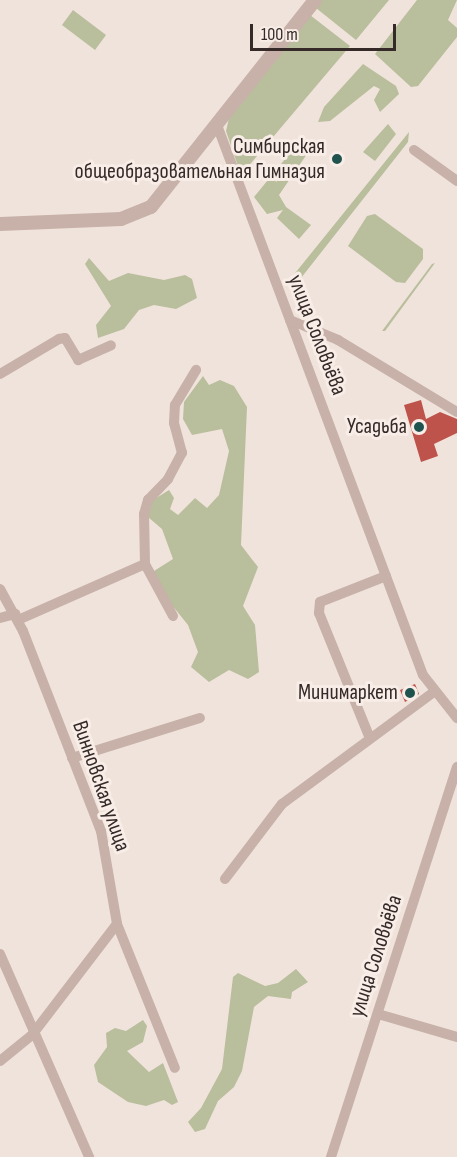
<!DOCTYPE html>
<html>
<head>
<meta charset="utf-8">
<style>
	body { margin:0 }
	#map { position:relative; width:457px; height:1157px; overflow:hidden; background:#f0e3db; font-family:"Sofia Sans Condensed",sans-serif }
	div>[style] { position:absolute }
	.green>* { inset:0; background:#b9be9c }
	.building>* { inset:0; background:#be534b }
	.minor>* { height:10px; margin:-5px; padding:0 5px; transform-origin:5px; border-radius:5px; background:#c7b1a8 }
	.tertiary>* { height:14px; margin:-7px; padding:0 7px; transform-origin:7px; border-radius:7px; background:#c7b1a8 }
	.dots>* { width:16px; height:16px; translate:-50% -50%; box-sizing:border-box; border:3px solid #f8ede7; border-radius:50% }
	span { translate:-50% -50%; white-space:nowrap; text-align:center; line-height:1.15; -webkit-text-stroke:6px #f8ede7; paint-order:stroke }
	.poi-label { font-size:22px; color:#352a28 }
	.right { translate:-100% -50%; text-align:right }
	.street-label { font-size:22px; color:#352a28 }
	.scale { position:absolute; left:250px; top:24px; width:146px; height:27px; box-sizing:border-box; border:3px solid #352a28; border-top:0; padding-left:8px; font-size:18px; line-height:21px; white-space:nowrap; color:#352a28; -webkit-text-stroke:4px #f8ede7; paint-order:stroke }
</style>
</head>
<body>
<div id="map">
	<div class="green">
		<div style="clip-path:polygon(322px 0,389px 0,356px 40px,316px 8px)"></div>
		<div style="clip-path:polygon(417px 0,457px 0,448px 20px,457px 28px,457px 37px,418px 86px,411px 87px,375px 54px)"></div>
		<div style="clip-path:polygon(73px 10px,106px 35px,95px 50px,62px 25px)"></div>
		<div style="clip-path:polygon(310px 15px,350px 46px,241px 175px,226px 131px,229px 118px)"></div>
		<div style="clip-path:polygon(363px 64px,396px 86px,399px 94px,380px 112px,374px 100px,380px 89px,374px 86px,330px 121px,318px 122px,324px 107px)"></div>
		<div style="clip-path:polygon(388px 124px,396px 134px,375px 161px,363px 152px)"></div>
		<div style="clip-path:polygon(409px 132px,408px 142px,301px 278px,299px 286px,311px 312px,303px 317px,292px 277px)"></div>
		<div style="clip-path:polygon(299px 142px,307px 154px,279px 195px,286px 207px,311px 225px,299px 239px,277px 218px,283px 210px,267px 214px,254px 197px)"></div>
		<div style="clip-path:polygon(375px 214px,423px 249px,423px 259px,405px 283px,396px 282px,348px 246px,367px 216px)"></div>
		<div style="clip-path:polygon(89px 258px,109px 281px,128px 273px,164px 280px,185px 275px,192px 279px,197px 298px,176px 309px,154px 305px,139px 310px,124px 329px,98px 338px,96px 325px,111px 306px,85px 264px)"></div>
		<div style="clip-path:polygon(435px 263px,385px 331px,382px 331px,432px 264px)"></div>
		<div style="clip-path:polygon(203px 376px,209px 385px,220px 380px,234px 386px,247px 407px,241px 545px,258px 567px,243px 606px,255px 625px,259px 672px,248px 679px,229px 670px,209px 682px,191px 667px,198px 652px,188px 625px,159px 589px,154px 571px,173px 559px,162px 529px,148px 517px,150px 502px,169px 490px,174px 498px,170px 509px,178px 515px,195px 498px,207px 508px,219px 495px,229px 451px,222px 429px,192px 435px,183px 419px,184px 402px)"></div>
		<div style="clip-path:polygon(296px 969px,308px 982px,292px 992px,291px 999px,268px 996px,254px 1007px,242px 1071px,234px 1087px,218px 1101px,205px 1129px,195px 1132px,188px 1122px,201px 1108px,222px 1069px,233px 977px,238px 973px,265px 986px,278px 983px)"></div>
		<div style="clip-path:polygon(143px 1020px,147px 1026px,143px 1042px,127px 1051px,149px 1072px,163px 1063px,178px 1102px,172px 1105px,164px 1100px,146px 1106px,128px 1102px,98px 1082px,94px 1065px,107px 1047px,106px 1033px,115px 1028px,126px 1031px)"></div>
	</div>
	<div class="building">
		<div style="clip-path:polygon(421px 400px,426px 419px,440px 412px,457px 419px,457px 433px,434px 444px,438px 456px,421px 462px,404px 405px)"></div>
		<div style="clip-path:polygon(415px 684px,419px 694px,405px 702px,400px 690px)"></div>
	</div>
	<div class="minor">
		<div style="left:217px;top:125px;width:587px;rotate:69.47deg"></div>
		<div style="left:423px;top:675px;width:55px;rotate:51.7deg"></div>
		<div style="left:414px;top:150px;width:53px;rotate:35.8deg"></div>
		<div style="left:290px;top:320px;width:52px;rotate:22.6deg"></div>
		<div style="left:338px;top:340px;width:139px;rotate:31.2deg"></div>
		<div style="left:0;top:374px;width:69px;rotate:-30.7deg"></div>
		<div style="left:59px;top:339px;width:6px;rotate:-9deg"></div>
		<div style="left:65px;top:338px;width:26px;rotate:59deg"></div>
		<div style="left:78px;top:360px;width:36px;rotate:-24deg"></div>
		<div style="left:0;top:589px;width:48px;rotate:61.3deg"></div>
		<div style="left:23px;top:631px;width:215px;rotate:68.7deg"></div>
		<div style="left:101px;top:831px;width:94px;rotate:80.2deg"></div>
		<div style="left:117px;top:924px;width:155px;rotate:68.1deg"></div>
		<div style="left:173px;top:616px;width:59px;rotate:-118.3deg"></div>
		<div style="left:145px;top:564px;width:50px;rotate:-91.1deg"></div>
		<div style="left:144px;top:514px;width:15px;rotate:-74deg"></div>
		<div style="left:148px;top:500px;width:29px;rotate:-46deg"></div>
		<div style="left:168px;top:479px;width:30px;rotate:-62deg"></div>
		<div style="left:182px;top:453px;width:31px;rotate:-105deg"></div>
		<div style="left:174px;top:423px;width:18px;rotate:-87deg"></div>
		<div style="left:175px;top:405px;width:41px;rotate:-59deg"></div>
		<div style="left:0;top:618px;width:16px;rotate:-15deg"></div>
		<div style="left:18px;top:620px;width:139px;rotate:-23.8deg"></div>
		<div style="left:369px;top:736px;width:133px;rotate:-112.1deg"></div>
		<div style="left:319px;top:613px;width:11px;rotate:-85deg"></div>
		<div style="left:320px;top:602px;width:71px;rotate:-21.5deg"></div>
		<div style="left:72px;top:758px;width:134px;rotate:-17.4deg"></div>
		<div style="left:225px;top:879px;width:94px;rotate:-52.8deg"></div>
		<div style="left:282px;top:804px;width:189px;rotate:-36.4deg"></div>
		<div style="left:0;top:954px;width:222px;rotate:66.3deg"></div>
		<div style="left:378px;top:1014px;width:82px;rotate:16.2deg"></div>
		<div style="left:0;top:1061px;width:41px;rotate:-39.1deg"></div>
		<div style="left:32px;top:1035px;width:140px;rotate:-52.6deg"></div>
		<div style="left:331px;top:1157px;width:410px;rotate:-72.1deg"></div>
	</div>
	<div class="tertiary">
		<div style="left:0;top:224px;width:121px;rotate:-2.4deg"></div>
		<div style="left:121px;top:219px;width:32px;rotate:-22deg"></div>
		<div style="left:151px;top:207px;width:264px;rotate:-51.6deg"></div>
	</div>
	<div class="dots">
		<div style="left:337px;top:159px;background:#20534e"></div>
		<div style="left:419px;top:427px;background:#20534e"></div>
		<div style="left:410px;top:693px;background:#20534e"></div>
	</div>
	<div class="poi-label">
		<span class="right" style="left:325px;top:159px">Симбирская<br>общеобразовательная Гимназия</span>
		<span class="right" style="left:407px;top:427px">Усадьба</span>
		<span class="right" style="left:398px;top:693px">Минимаркет</span>
	</div>
	<div class="street-label">
		<span style="left:317px;top:335px;rotate:69deg">улица Соловьёва</span>
		<span style="left:101px;top:786px;rotate:71deg">Винновская улица</span>
		<span style="left:376px;top:956px;rotate:-72deg">улица Соловьёва</span>
	</div>
	<div class="scale">100 m</div>
</div>
</body>
</html>
